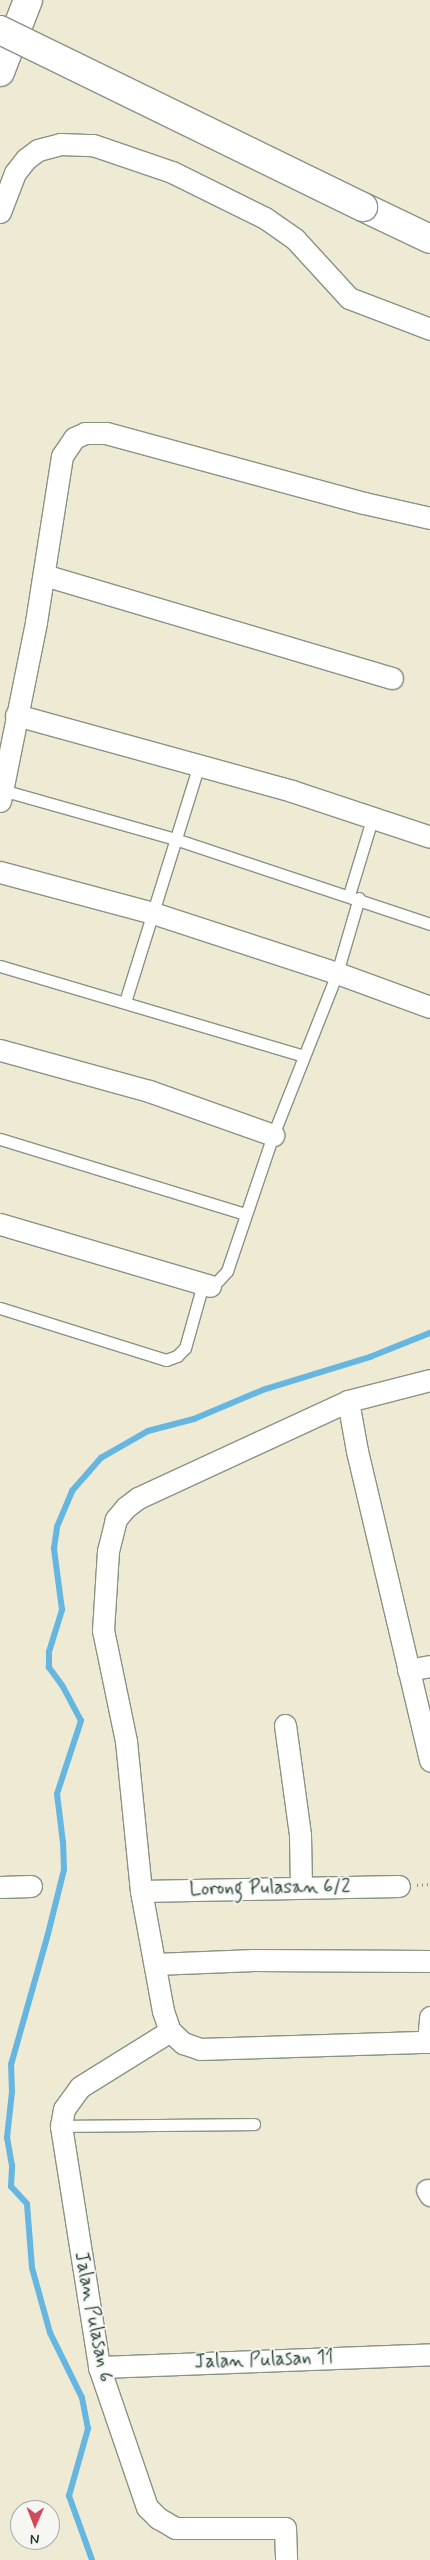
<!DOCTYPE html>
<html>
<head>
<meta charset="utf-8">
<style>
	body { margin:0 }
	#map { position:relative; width:430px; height:2560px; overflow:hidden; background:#efead4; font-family:Mynerve,sans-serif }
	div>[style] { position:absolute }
	.stream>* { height:5.5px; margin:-2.75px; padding:0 2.75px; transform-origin:2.75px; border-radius:2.75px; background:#65b6e0 }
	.path>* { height:3px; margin-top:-1.5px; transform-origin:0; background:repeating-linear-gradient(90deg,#879484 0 1px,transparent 0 5px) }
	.roads { filter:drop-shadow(1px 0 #879484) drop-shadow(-1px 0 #879484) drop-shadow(0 1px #879484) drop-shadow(0 -1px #879484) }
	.lane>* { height:11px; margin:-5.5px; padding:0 5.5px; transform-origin:5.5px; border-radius:5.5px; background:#fff }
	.street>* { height:21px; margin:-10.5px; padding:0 10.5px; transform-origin:10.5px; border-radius:10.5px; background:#fff }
	.secondary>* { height:28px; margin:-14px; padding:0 14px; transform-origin:14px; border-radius:14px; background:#fff }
	.highway>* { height:28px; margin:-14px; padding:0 14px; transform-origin:14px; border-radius:14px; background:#fff }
	.bridges { filter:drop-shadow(1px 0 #879484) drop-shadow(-1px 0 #879484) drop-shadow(0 1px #879484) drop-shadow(0 -1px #879484) }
	.secondary-bridge>* { height:28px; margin:-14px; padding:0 14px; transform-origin:14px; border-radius:14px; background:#fff }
	span { translate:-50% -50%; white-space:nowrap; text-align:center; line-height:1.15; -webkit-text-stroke:4px #f6f6f2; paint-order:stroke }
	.street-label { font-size:19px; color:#1f3d34 }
	.north { position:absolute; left:10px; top:2500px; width:50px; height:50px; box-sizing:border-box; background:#f6f6f2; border:1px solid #a0aca6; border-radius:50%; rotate:181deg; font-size:14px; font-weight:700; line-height:20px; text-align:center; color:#1f3d34 }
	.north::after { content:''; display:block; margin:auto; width:18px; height:22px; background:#d1495b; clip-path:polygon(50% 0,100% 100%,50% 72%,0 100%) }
</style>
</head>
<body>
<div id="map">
	<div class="stream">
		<div style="left:92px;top:2560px;width:68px;rotate:-109.8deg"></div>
		<div style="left:69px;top:2496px;width:70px;rotate:-74.2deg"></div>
		<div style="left:88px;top:2429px;width:32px;rotate:-101deg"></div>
		<div style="left:82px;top:2398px;width:72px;rotate:-116.2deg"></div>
		<div style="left:50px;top:2333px;width:67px;rotate:-105.5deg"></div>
		<div style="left:32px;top:2268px;width:64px;rotate:-94.5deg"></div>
		<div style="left:27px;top:2204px;width:23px;rotate:-133deg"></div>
		<div style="left:11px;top:2187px;width:21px;rotate:-87deg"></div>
		<div style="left:12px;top:2166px;width:28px;rotate:-100deg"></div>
		<div style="left:7px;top:2138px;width:46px;rotate:-83.8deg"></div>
		<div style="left:12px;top:2092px;width:27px;rotate:-92deg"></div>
		<div style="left:11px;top:2065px;width:132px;rotate:-74.2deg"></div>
		<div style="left:47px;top:1938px;width:70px;rotate:-76deg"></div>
		<div style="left:64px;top:1870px;width:27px;rotate:-92deg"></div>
		<div style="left:63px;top:1843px;width:49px;rotate:-97deg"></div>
		<div style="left:57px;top:1794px;width:77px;rotate:-71.8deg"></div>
		<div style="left:81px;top:1721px;width:38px;rotate:-118deg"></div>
		<div style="left:63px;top:1687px;width:24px;rotate:-126deg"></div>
		<div style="left:49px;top:1668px;width:16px;rotate:-90deg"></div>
		<div style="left:49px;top:1652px;width:44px;rotate:-72.8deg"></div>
		<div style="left:62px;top:1610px;width:62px;rotate:-97.5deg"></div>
		<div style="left:54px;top:1549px;width:22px;rotate:-82deg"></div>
		<div style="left:57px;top:1527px;width:39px;rotate:-67deg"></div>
		<div style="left:72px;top:1491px;width:44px;rotate:-48.7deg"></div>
		<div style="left:101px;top:1458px;width:54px;rotate:-29.9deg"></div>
		<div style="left:148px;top:1431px;width:48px;rotate:-14.6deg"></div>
		<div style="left:194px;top:1419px;width:75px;rotate:-22.8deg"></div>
		<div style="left:263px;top:1390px;width:112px;rotate:-17.1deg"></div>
		<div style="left:370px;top:1357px;width:65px;rotate:-21.8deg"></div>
	</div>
	<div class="path">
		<div style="left:417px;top:1885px;width:13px;rotate:-4deg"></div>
	</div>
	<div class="roads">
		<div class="lane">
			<div style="left:2px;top:790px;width:180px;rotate:15.8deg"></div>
			<div style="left:175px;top:839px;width:269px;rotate:18.4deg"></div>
			<div style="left:349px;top:895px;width:83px;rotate:-73.1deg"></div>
			<div style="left:0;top:966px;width:317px;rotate:16.5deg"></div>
			<div style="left:125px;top:1002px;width:249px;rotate:-72.7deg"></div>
			<div style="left:0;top:1139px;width:256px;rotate:17deg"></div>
			<div style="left:210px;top:1286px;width:5px;rotate:-22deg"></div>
			<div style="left:215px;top:1284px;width:18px;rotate:-47deg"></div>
			<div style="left:227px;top:1271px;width:144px;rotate:-71.3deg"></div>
			<div style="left:273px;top:1135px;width:174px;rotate:-68.4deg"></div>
			<div style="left:337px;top:973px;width:78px;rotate:-73.7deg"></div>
			<div style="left:0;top:1308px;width:174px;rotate:17.4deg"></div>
			<div style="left:166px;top:1360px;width:12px;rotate:-20deg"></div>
			<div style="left:177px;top:1356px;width:11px;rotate:-45deg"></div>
			<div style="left:185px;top:1348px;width:66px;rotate:-74.3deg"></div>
			<div style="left:61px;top:2126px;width:193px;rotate:-0.6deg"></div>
		</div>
		<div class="street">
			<div style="left:0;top:212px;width:42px;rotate:-69deg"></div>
			<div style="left:15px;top:173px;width:18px;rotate:-52deg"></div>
			<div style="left:26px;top:159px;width:15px;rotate:-37deg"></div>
			<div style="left:38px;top:150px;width:23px;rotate:-15deg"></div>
			<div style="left:60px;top:144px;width:33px;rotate:2deg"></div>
			<div style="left:93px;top:145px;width:83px;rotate:18.9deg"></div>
			<div style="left:172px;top:172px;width:104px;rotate:26.3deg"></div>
			<div style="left:265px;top:218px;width:37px;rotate:35deg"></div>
			<div style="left:295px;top:239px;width:80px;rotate:47.5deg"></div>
			<div style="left:349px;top:298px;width:87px;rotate:20.9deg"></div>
			<div style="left:44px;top:575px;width:363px;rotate:16.5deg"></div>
			<div style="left:16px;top:715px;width:286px;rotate:15.4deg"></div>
			<div style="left:292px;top:791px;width:145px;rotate:18.4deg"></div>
			<div style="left:0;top:801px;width:183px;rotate:-78.6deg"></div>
			<div style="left:36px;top:622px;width:168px;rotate:-81.1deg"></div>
			<div style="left:62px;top:456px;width:22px;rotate:-56deg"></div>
			<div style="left:74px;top:438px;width:12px;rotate:-24deg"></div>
			<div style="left:85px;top:433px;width:21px"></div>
			<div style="left:106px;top:433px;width:267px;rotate:15.2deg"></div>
			<div style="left:364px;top:503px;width:68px;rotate:12.8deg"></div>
			<div style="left:0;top:872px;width:158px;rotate:15deg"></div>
			<div style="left:153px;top:913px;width:194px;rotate:18.1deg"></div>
			<div style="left:337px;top:973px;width:99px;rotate:20.1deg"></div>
			<div style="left:0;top:1050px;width:155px;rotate:15.4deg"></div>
			<div style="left:149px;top:1091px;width:132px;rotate:19.5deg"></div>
			<div style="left:0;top:1224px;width:219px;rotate:16.4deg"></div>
			<div style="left:430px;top:1380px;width:85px;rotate:165.6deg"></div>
			<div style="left:348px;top:1401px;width:231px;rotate:155.2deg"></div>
			<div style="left:138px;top:1498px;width:15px;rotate:143deg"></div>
			<div style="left:126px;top:1507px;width:16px;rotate:130deg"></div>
			<div style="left:116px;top:1519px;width:33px;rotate:104deg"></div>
			<div style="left:108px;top:1551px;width:79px;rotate:93.6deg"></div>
			<div style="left:103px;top:1630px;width:113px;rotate:78.3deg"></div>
			<div style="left:126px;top:1741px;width:151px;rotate:84.3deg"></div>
			<div style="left:141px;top:1891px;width:122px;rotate:79.6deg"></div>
			<div style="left:163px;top:2011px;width:21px;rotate:71deg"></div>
			<div style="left:170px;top:2031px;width:18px;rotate:43deg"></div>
			<div style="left:183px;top:2043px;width:18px;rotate:19deg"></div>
			<div style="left:200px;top:2049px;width:228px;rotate:-1.8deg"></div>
			<div style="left:428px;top:2042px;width:25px;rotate:-85deg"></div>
			<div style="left:348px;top:1401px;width:51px;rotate:79.8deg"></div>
			<div style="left:357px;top:1451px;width:318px;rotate:76.7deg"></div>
			<div style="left:408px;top:1670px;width:22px;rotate:-10deg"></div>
			<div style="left:285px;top:1725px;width:111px;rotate:82.2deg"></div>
			<div style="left:300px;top:1835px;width:52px;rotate:88.9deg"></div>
			<div style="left:0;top:1887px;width:31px;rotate:-2deg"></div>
			<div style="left:141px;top:1891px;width:258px;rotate:-1.1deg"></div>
			<div style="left:155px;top:1964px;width:99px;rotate:-2.3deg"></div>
			<div style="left:254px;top:1960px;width:176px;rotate:0.3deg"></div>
			<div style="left:170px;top:2031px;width:106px;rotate:148.1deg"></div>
			<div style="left:80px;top:2087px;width:27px;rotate:126deg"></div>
			<div style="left:64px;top:2109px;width:17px;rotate:100deg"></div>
			<div style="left:61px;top:2126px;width:244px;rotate:81deg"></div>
			<div style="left:99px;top:2367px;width:148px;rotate:71.1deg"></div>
			<div style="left:147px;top:2507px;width:16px;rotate:45deg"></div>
			<div style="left:158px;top:2518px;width:20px;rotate:30deg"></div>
			<div style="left:175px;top:2528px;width:110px"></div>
			<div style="left:285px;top:2528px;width:32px;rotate:88deg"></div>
			<div style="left:427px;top:2190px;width:6px;rotate:59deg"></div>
			<div style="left:99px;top:2367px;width:331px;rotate:-2.2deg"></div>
		</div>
		<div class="secondary">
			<div style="left:363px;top:207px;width:74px;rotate:25.5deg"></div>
		</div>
		<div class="highway">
			<div style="left:0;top:72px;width:77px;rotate:-68.7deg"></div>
		</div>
	</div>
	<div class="bridges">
		<div class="secondary-bridge">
			<div style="left:0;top:30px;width:404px;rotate:26deg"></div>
		</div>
	</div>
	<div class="street-label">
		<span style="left:270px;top:1888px;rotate:-1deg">Lorong Pulasan 6/2</span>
		<span style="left:93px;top:2317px;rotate:79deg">Jalan Pulasan 6</span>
		<span style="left:264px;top:2360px;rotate:-2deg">Jalan Pulasan 11</span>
	</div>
	<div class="north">N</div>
</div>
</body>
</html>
